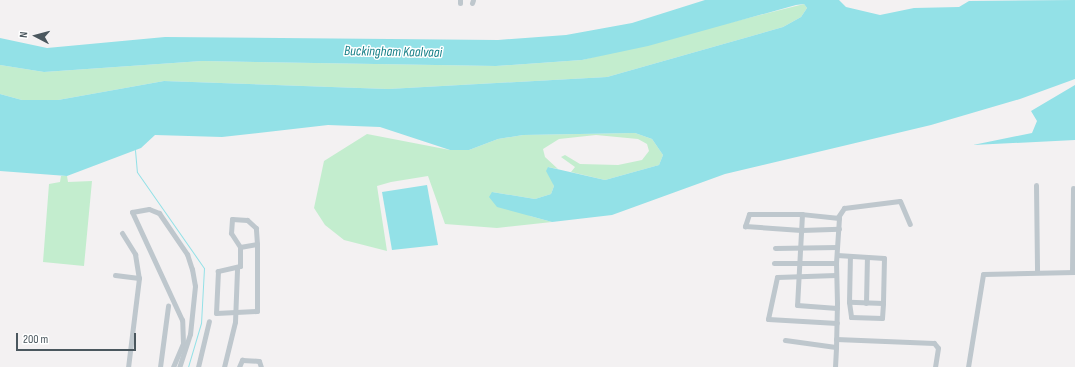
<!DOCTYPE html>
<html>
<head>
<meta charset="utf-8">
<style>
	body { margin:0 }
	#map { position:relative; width:1075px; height:367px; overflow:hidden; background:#f3f1f2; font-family:"Sofia Sans Condensed",sans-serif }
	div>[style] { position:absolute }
	.green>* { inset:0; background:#c3edce }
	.water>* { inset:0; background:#93e1e7 }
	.stream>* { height:1px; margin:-0.5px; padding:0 0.5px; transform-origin:0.5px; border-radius:0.5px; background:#93e1e7 }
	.minor>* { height:5px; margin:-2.5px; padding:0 2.5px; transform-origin:2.5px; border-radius:2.5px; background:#bec7cd }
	span { translate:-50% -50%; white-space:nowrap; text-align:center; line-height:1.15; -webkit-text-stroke:3px #fff; paint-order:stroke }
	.water-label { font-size:14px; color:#157f87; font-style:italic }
	.north { position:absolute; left:16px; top:16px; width:40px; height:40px; -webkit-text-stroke:3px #fff; paint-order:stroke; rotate:276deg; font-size:11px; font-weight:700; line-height:16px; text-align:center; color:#4a575e }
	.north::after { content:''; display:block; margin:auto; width:14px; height:18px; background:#4a575e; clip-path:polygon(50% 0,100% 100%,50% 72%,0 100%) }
	.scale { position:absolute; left:16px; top:333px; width:120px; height:18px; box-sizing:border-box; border:2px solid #4a575e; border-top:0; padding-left:5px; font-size:12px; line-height:14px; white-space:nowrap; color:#4a575e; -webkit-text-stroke:3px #fff; paint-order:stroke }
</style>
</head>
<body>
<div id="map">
	<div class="green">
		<div style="clip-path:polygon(804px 4px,807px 8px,801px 17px,783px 27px,607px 77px,388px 89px,164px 81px,58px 100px,22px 100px,0 94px,0 65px,44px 72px,202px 61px,496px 66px,582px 60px)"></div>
		<div style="clip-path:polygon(635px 133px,652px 139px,663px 155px,659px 165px,605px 180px,571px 172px,575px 167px,561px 157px,565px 155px,580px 164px,618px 165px,642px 160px,649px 151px,647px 144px,638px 139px,596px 135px,559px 139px,543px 149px,545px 157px,558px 169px,548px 167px,554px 186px,551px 194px,535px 199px,492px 192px,530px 216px,552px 222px,497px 228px,445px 224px,428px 176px,391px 182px,377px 186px,387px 251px,344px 240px,325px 225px,314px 208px,324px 161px,367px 134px,450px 150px,469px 150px,498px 139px,523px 135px)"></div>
		<div style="clip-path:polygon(61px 176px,67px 176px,68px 182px,92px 181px,84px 266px,43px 262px,49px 184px,60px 182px)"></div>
	</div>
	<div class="water">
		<div style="clip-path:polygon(705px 0,839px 0,846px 7px,880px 15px,914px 8px,959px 7px,969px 1px,1075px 0,1075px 79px,1020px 99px,931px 125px,725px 174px,612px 215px,552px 222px,497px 207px,489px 197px,492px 192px,535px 199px,551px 194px,554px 186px,546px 171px,548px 167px,605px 180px,659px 165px,663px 155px,652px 139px,635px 133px,523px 135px,498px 139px,469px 150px,450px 150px,380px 127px,328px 125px,222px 137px,155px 135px,141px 148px,67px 176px,0 171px,0 94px,22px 100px,58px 100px,164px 81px,388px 89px,607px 77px,783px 27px,801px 17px,807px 8px,804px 4px,796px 5px,648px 46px,582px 60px,496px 66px,202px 61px,44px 72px,0 65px,0 38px,47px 48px,165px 37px,498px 40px,566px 35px,632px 23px)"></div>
		<div style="clip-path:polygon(1075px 85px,1075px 140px,973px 145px,1032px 133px,1037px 121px,1031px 111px)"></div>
		<div style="clip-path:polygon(427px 185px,438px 245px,392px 250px,382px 192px)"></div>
	</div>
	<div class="stream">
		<div style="left:135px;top:150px;width:22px;rotate:85deg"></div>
		<div style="left:137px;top:172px;width:117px;rotate:55.1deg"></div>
		<div style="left:204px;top:268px;width:55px;rotate:93.1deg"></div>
		<div style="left:201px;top:323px;width:46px;rotate:106.5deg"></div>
	</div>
	<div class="minor">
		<div style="left:460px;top:3px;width:3px;rotate:-90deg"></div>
		<div style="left:472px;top:3px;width:3px;rotate:-72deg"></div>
		<div style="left:1036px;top:185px;width:87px;rotate:89.3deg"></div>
		<div style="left:802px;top:214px;width:53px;rotate:180deg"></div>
		<div style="left:749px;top:214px;width:13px;rotate:108deg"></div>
		<div style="left:745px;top:226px;width:56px;rotate:4.1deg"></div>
		<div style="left:801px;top:230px;width:38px;rotate:-2deg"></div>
		<div style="left:838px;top:217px;width:11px;rotate:-56deg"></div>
		<div style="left:844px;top:208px;width:56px;rotate:-7.1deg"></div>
		<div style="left:900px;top:201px;width:25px;rotate:67deg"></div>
		<div style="left:122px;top:233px;width:25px;rotate:58deg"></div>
		<div style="left:135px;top:254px;width:24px;rotate:81deg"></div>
		<div style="left:139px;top:278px;width:90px;rotate:97deg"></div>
		<div style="left:240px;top:247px;width:17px;rotate:-10deg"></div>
		<div style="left:257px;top:244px;width:16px;rotate:-94deg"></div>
		<div style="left:256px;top:228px;width:12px;rotate:-138deg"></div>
		<div style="left:247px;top:220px;width:15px;rotate:-176deg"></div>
		<div style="left:232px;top:219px;width:14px;rotate:94deg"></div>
		<div style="left:231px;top:233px;width:17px;rotate:57deg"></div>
		<div style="left:240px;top:247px;width:19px;rotate:90deg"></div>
		<div style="left:240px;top:266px;width:23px;rotate:167deg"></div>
		<div style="left:218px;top:271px;width:42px;rotate:92.7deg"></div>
		<div style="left:216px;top:313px;width:41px;rotate:-2.8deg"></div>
		<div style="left:257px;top:311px;width:67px;rotate:-90deg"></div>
		<div style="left:775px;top:248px;width:62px;rotate:-0.9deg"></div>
		<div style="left:837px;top:255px;width:47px;rotate:3.7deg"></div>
		<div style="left:884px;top:258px;width:45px;rotate:91.3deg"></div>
		<div style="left:883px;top:303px;width:34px;rotate:-178deg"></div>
		<div style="left:849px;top:302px;width:46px;rotate:-88.8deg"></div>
		<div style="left:774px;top:263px;width:62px"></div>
		<div style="left:1072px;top:272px;width:84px;rotate:-89.3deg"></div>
		<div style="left:115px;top:275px;width:24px;rotate:7deg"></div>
		<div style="left:836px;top:275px;width:59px;rotate:178.1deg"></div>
		<div style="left:777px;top:277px;width:43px;rotate:102.1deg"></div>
		<div style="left:768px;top:319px;width:69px;rotate:3.3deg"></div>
		<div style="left:849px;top:302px;width:15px;rotate:82deg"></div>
		<div style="left:851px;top:317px;width:31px;rotate:2deg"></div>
		<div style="left:882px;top:318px;width:15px;rotate:-86deg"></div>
		<div style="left:866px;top:303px;width:46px;rotate:-88.8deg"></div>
		<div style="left:836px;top:339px;width:98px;rotate:2.3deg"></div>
		<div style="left:934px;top:343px;width:6px;rotate:51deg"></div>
		<div style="left:938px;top:348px;width:19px;rotate:99deg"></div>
		<div style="left:785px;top:340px;width:51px;rotate:7.8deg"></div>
		<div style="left:160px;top:367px;width:62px;rotate:-82.5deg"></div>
		<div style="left:173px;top:367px;width:26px;rotate:-67deg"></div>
		<div style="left:183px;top:343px;width:23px;rotate:-92deg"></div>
		<div style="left:182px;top:320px;width:119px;rotate:-114.8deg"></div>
		<div style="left:132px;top:212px;width:17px;rotate:-10deg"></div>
		<div style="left:149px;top:209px;width:11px;rotate:22deg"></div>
		<div style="left:159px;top:213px;width:50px;rotate:55.7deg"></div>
		<div style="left:187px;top:254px;width:16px;rotate:72deg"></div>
		<div style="left:192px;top:269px;width:17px;rotate:80deg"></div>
		<div style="left:195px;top:286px;width:48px;rotate:95.9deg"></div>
		<div style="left:190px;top:334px;width:35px;rotate:108deg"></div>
		<div style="left:198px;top:367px;width:47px;rotate:-76.6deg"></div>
		<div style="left:224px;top:367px;width:46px;rotate:-76.3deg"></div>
		<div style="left:235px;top:322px;width:53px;rotate:-87.8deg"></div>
		<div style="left:239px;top:367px;width:8px;rotate:-67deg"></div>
		<div style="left:242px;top:360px;width:17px;rotate:3deg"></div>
		<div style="left:259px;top:361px;width:6px;rotate:72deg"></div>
		<div style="left:835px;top:367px;width:20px;rotate:-87deg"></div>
		<div style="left:836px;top:347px;width:44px;rotate:-88.7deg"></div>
		<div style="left:837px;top:303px;width:40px;rotate:-91.4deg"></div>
		<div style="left:836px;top:263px;width:45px;rotate:-86.2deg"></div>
		<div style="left:839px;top:218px;width:37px;rotate:-174deg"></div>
		<div style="left:802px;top:214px;width:91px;rotate:93.1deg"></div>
		<div style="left:797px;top:305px;width:40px;rotate:4.3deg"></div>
		<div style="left:968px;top:367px;width:94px;rotate:-80.8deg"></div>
		<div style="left:983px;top:274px;width:92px;rotate:-1.2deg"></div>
	</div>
	<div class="water-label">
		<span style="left:393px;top:52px;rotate:1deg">Buckingham Kaalvaai</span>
	</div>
	<div class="north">N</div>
	<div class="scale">200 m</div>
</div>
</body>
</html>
